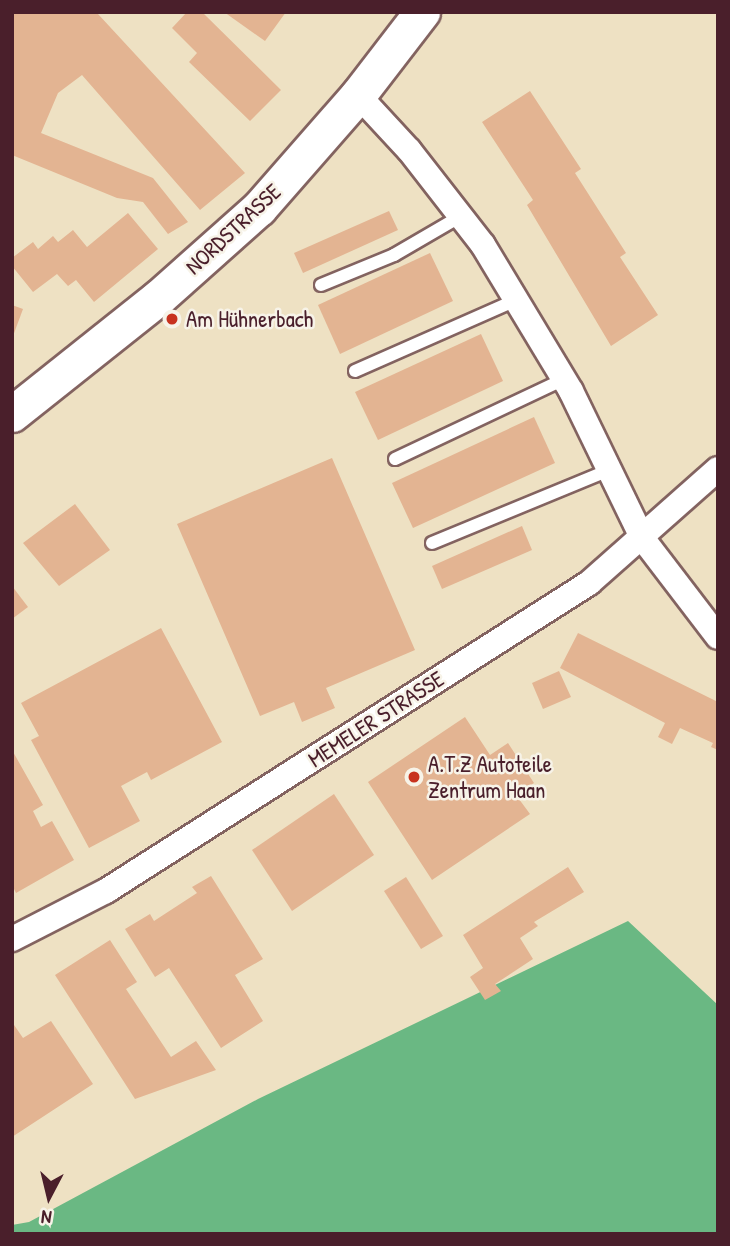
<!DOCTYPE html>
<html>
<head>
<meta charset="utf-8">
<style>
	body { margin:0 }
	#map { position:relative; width:730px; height:1246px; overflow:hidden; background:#eee1c3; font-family:"Patrick Hand",sans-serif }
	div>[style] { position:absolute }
	.forest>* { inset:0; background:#6ab883 }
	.building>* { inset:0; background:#e3b492 }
	.roads { filter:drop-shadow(2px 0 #836360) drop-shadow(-2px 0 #836360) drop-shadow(0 2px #836360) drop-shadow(0 -2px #836360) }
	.lane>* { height:12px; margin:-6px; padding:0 6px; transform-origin:6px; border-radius:6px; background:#fff }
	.street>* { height:24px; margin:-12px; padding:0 12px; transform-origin:12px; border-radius:12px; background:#fff }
	.secondary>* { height:35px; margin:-17.5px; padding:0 17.5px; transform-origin:17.5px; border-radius:17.5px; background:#fff }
	.dots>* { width:19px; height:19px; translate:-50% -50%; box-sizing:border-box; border:4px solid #f7f3e8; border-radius:50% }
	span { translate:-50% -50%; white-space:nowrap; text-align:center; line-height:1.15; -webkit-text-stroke:5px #f7f3e8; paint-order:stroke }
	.street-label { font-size:23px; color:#4a1f2b }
	.poi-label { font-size:23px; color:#4a1f2b }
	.left { translate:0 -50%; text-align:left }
	.frame { position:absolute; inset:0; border:14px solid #4a1f2b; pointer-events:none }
	.north { position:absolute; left:14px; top:1162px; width:70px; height:70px; -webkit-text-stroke:5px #f7f3e8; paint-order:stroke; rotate:187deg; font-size:19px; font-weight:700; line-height:28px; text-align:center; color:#4a1f2b }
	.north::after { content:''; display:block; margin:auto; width:24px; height:32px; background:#4a1f2b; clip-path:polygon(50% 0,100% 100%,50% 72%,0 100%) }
</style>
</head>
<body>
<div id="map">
	<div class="forest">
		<div style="clip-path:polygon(628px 921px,718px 1005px,718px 1234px,12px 1234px,12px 1225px,29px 1222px,258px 1099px)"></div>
	</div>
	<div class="building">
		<div style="clip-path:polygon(12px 12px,98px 14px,245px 173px,200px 210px,82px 75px,58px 93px,41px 133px,153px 178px,188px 222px,168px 234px,143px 202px,117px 198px,12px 155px)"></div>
		<div style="clip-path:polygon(187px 12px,202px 12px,281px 90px,250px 121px,189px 62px,197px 53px,172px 28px)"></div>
		<div style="clip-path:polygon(224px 12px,286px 12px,265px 41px)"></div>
		<div style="clip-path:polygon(530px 91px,581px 169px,575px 173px,626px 253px,620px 257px,658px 315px,611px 346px,527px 205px,533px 200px,482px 122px)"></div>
		<div style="clip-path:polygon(389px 211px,398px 230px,303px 273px,294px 253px)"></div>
		<div style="clip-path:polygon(128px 213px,158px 249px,94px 302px,76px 280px,68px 286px,57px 274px,33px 292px,12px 266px,12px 258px,33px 242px,38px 249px,53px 236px,58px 242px,73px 230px,87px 247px)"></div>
		<div style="clip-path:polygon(430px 253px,453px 301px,340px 354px,318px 305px)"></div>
		<div style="clip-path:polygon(12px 305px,23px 309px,13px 336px,12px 336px)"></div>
		<div style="clip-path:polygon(481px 334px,503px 381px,378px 440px,355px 392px)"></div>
		<div style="clip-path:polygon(534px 417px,555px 463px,413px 528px,392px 483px)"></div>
		<div style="clip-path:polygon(332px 458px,415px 650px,326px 688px,335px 708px,302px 722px,294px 702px,260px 716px,177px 524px)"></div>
		<div style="clip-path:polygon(75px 504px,110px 550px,59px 586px,23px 543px)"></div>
		<div style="clip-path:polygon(522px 526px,532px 550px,442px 589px,432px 566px)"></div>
		<div style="clip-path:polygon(12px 586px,28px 607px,12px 619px)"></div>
		<div style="clip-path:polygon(161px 628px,222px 742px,151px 780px,147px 772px,121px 786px,140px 821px,89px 848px,31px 740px,39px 736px,21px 703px)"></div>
		<div style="clip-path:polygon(578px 633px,718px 702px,718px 750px,711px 747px,713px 743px,680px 728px,672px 744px,658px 737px,665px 723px,560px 668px)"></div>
		<div style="clip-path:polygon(559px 671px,571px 697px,543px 709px,532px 683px)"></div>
		<div style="clip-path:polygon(465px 717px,490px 755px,508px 743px,534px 783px,516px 795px,530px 814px,432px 880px,368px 782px)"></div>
		<div style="clip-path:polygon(12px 750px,43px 805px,33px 811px,41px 827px,52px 821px,74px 860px,16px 893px,12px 885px)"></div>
		<div style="clip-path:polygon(334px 794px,374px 855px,292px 911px,252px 850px)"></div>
		<div style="clip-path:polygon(568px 867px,584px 892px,534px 922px,538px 926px,520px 938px,533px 959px,495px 984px,501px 991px,485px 1000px,470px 977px,483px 968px,463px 935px)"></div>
		<div style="clip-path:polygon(211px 876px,263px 959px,235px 975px,263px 1021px,221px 1048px,169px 968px,155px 977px,125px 929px,150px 914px,154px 921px,197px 893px,192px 887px)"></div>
		<div style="clip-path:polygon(406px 877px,443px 936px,421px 949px,384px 891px)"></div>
		<div style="clip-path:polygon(110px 940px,137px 982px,126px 989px,171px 1057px,196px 1041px,216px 1070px,135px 1099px,55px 975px)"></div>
		<div style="clip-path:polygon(51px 1021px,93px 1084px,12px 1137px,12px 1022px,23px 1038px)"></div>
	</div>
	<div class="roads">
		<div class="lane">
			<div style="left:321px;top:285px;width:79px;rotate:-22.3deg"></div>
			<div style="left:394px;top:255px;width:78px;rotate:-30.2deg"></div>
			<div style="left:355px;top:371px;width:176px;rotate:-23.8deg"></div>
			<div style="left:395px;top:459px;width:187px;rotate:-25.3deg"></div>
			<div style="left:432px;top:543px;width:191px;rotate:-22.4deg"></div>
		</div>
		<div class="street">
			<div style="left:358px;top:95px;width:75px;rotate:47.2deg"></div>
			<div style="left:409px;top:150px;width:120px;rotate:52.1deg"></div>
			<div style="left:483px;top:245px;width:170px;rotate:58.9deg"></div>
			<div style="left:571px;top:391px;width:165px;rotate:64.1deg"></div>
			<div style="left:643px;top:539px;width:123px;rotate:52.6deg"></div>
			<div style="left:12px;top:939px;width:106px;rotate:-27.1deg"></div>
			<div style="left:106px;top:891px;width:573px;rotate:-32.52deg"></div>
			<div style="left:589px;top:583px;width:172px;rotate:-41.5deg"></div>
		</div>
		<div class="secondary">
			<div style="left:12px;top:414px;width:186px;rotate:-38.5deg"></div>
			<div style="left:158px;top:298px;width:135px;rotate:-41.7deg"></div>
			<div style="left:259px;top:208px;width:150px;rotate:-48.8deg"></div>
			<div style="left:358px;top:95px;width:105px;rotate:-52.4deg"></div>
		</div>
	</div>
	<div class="dots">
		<div style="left:172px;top:319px;background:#c8321e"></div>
		<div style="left:414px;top:777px;background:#c8321e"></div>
	</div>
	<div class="street-label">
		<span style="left:233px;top:229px;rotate:-43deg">NORDSTRASSE</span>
		<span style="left:376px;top:719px;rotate:-33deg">MEMELER STRASSE</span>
	</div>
	<div class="poi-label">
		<span class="left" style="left:186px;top:319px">Am Hühnerbach</span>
		<span class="left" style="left:428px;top:777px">A.T.Z Autoteile<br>Zentrum Haan</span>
	</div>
	<div class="frame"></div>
	<div class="north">N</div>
</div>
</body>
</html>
